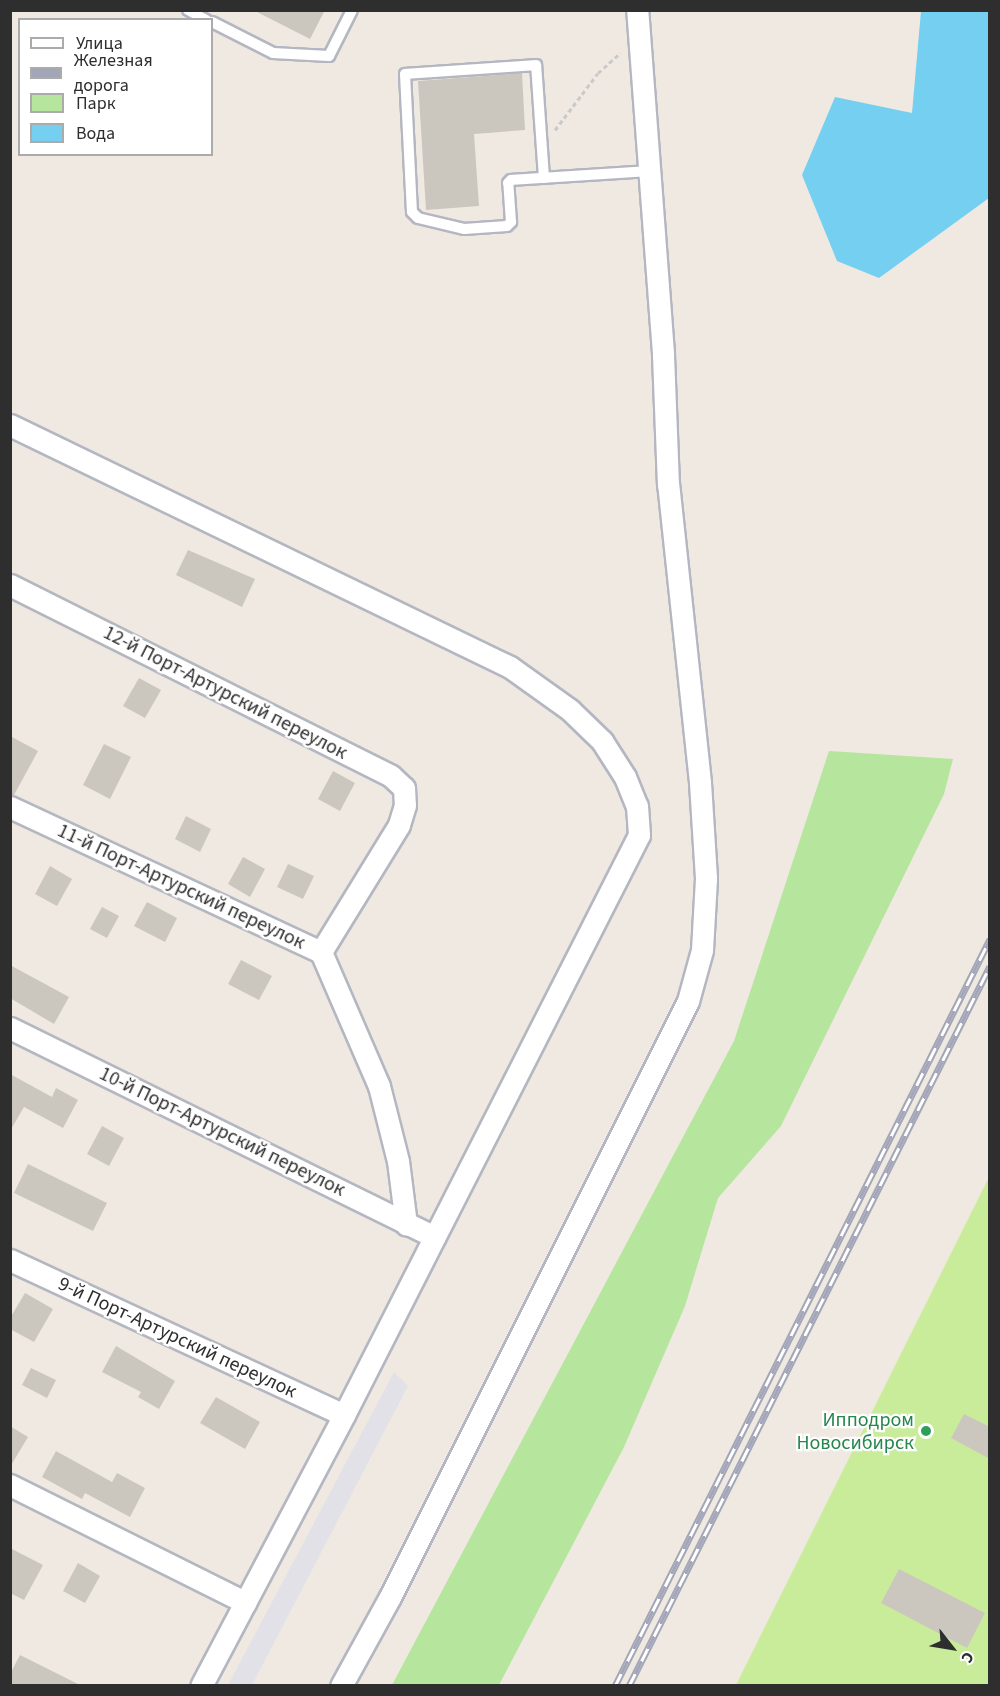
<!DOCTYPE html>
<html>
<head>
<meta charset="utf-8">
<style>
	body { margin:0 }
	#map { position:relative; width:1000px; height:1696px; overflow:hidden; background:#efe9e1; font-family:"Source Sans 3",sans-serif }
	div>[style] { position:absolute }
	.industrial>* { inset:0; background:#e3e1e8 }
	.green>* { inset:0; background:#b6e59e }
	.pitch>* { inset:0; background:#c9ec9a }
	.water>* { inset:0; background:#75cff0 }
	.building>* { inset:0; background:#cbc7bf }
	.path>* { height:3px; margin-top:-1.5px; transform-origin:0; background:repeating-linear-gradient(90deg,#c9c9c9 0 4.5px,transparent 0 7.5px) }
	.roads { filter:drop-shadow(2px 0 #b4b7c1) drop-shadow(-2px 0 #b4b7c1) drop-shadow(0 2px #b4b7c1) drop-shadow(0 -2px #b4b7c1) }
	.service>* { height:10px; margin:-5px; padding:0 5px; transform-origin:5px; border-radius:5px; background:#fff }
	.minor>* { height:21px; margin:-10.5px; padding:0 10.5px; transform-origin:10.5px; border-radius:10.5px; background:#fff }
	.rail>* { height:7px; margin-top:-3.5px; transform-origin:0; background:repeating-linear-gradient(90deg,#fff 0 14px,#a3a6b8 0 28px); box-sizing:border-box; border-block:2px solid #a3a6b8 }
	.dots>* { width:16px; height:16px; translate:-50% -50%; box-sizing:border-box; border:3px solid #fff; border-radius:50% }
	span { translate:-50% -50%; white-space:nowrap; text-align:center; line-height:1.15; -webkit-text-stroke:4.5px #fff; paint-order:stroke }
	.street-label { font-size:20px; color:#2e2e2e }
	.leisure-label { font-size:20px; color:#27864d }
	.right { translate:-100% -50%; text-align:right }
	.frame { position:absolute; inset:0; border:12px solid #2e2e2e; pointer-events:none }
	.legend { position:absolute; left:18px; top:18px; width:195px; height:138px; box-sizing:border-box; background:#fff; border:2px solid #ababab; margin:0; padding:8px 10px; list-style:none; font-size:18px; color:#2e2e2e }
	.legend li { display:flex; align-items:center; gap:12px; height:30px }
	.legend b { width:30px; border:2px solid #ababab }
	.north { position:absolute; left:922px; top:1618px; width:60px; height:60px; -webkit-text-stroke:4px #fff; paint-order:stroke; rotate:121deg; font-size:16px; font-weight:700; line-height:24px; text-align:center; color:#2e2e2e }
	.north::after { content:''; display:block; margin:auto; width:21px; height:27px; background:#2e2e2e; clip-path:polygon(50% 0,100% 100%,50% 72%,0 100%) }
</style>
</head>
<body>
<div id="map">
	<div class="industrial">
		<div style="clip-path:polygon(394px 1372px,408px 1386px,252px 1685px,228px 1685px)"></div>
	</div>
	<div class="green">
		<div style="clip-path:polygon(829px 751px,953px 759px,944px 794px,781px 1126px,718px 1198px,685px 1306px,624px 1447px,499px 1685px,392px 1685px,734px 1041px)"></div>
	</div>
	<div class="pitch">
		<div style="clip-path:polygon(989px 1177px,989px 1685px,736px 1685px)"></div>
	</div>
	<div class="water">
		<div style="clip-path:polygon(921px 11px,989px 11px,989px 198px,879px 278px,837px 261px,802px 175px,835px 97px,912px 113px)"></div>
	</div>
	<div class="building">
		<div style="clip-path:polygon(253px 10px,325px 10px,310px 39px)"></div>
		<div style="clip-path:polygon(522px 73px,525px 130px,474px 134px,479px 206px,426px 210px,418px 81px)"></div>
		<div style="clip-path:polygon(188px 550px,255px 579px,242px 607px,176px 575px)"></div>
		<div style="clip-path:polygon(139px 678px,161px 690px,145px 718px,123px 706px)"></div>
		<div style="clip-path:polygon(10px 736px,38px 751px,14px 795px,10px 795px)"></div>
		<div style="clip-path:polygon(104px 744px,131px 757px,110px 799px,83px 785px)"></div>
		<div style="clip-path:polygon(333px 771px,355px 783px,340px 811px,318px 799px)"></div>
		<div style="clip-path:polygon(186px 816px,211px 829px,200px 852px,175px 839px)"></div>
		<div style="clip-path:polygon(243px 857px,265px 869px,250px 897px,228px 884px)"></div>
		<div style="clip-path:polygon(288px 864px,314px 876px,303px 899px,277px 887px)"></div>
		<div style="clip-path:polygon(50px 866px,72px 879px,57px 906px,35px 894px)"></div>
		<div style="clip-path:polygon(147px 902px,177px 918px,165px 942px,134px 926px)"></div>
		<div style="clip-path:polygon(102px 907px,119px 916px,107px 938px,90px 929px)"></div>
		<div style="clip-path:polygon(241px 960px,272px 976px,259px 1000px,228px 984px)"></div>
		<div style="clip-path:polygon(10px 965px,69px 997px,54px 1024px,10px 998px)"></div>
		<div style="clip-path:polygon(10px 1074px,52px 1097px,56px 1088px,78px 1100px,63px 1128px,24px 1107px,10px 1131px)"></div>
		<div style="clip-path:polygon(102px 1126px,124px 1138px,109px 1166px,87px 1154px)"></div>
		<div style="clip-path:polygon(28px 1164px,107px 1203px,93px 1231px,14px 1193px)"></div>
		<div style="clip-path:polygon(25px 1293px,53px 1309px,34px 1342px,10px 1329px,10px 1318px)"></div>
		<div style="clip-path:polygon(116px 1346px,175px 1381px,159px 1409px,138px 1397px,141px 1392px,102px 1372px)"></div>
		<div style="clip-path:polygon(31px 1368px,56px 1380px,47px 1398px,22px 1385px)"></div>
		<div style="clip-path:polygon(216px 1397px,260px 1422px,245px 1449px,200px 1423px)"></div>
		<div style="clip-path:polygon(964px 1414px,990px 1427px,990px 1459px,951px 1438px)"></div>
		<div style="clip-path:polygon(10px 1426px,28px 1437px,10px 1467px)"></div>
		<div style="clip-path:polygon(56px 1451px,112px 1482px,117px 1473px,145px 1488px,130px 1517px,85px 1493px,82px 1499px,42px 1477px)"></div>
		<div style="clip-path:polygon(10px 1548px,43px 1565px,24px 1600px,10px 1593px)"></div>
		<div style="clip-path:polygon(78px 1563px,100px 1576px,85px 1603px,63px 1591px)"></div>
		<div style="clip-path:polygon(899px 1569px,985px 1613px,967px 1648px,881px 1603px)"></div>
		<div style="clip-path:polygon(20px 1655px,82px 1686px,10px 1686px,10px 1674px)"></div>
	</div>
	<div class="path">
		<div style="left:555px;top:130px;width:71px;rotate:-53deg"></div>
		<div style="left:598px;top:73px;width:30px;rotate:-42deg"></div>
	</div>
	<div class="roads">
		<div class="service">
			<div style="left:188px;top:10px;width:21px;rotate:29deg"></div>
			<div style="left:212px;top:22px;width:68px;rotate:26.9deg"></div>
			<div style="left:273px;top:53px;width:56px;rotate:3.1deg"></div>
			<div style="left:329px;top:56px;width:51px;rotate:-63.4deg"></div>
			<div style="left:544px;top:178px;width:113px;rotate:-94deg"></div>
			<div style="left:536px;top:65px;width:131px;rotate:176.1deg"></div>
			<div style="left:405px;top:74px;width:138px;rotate:87.1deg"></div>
			<div style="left:412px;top:212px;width:8px;rotate:45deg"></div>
			<div style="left:418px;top:218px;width:47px;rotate:13.4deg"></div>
			<div style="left:464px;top:229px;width:43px;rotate:-4deg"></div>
			<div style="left:507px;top:226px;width:6px;rotate:-45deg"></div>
			<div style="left:511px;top:222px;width:39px;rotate:-94deg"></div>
			<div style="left:508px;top:183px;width:4px;rotate:-45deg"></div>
			<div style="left:511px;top:180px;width:138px;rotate:-3.7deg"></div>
		</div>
		<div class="minor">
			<div style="left:10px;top:425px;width:555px;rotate:25.83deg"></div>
			<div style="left:510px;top:667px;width:74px;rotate:35.6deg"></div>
			<div style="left:570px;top:710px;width:45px;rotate:44.1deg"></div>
			<div style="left:602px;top:741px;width:43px;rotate:57.4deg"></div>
			<div style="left:625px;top:777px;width:31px;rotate:68deg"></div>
			<div style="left:637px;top:806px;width:29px;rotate:86deg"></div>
			<div style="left:639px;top:835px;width:651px;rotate:116.96deg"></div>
			<div style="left:344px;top:1415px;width:306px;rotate:117.8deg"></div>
			<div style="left:10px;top:585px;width:426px;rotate:26.6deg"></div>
			<div style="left:391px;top:776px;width:18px;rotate:43deg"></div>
			<div style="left:404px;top:788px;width:17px;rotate:87deg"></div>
			<div style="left:405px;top:805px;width:21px;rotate:107deg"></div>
			<div style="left:399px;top:825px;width:149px;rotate:121.6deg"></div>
			<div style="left:10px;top:807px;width:343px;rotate:25deg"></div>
			<div style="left:321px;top:952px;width:146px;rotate:66.6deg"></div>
			<div style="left:379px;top:1086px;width:77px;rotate:75.8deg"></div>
			<div style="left:398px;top:1161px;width:64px;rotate:82.8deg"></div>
			<div style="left:10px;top:1028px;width:473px;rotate:26.2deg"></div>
			<div style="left:10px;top:1260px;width:368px;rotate:24.9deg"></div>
			<div style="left:10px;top:1485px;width:263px;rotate:26.5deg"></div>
			<div style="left:341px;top:1686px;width:102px;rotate:-61.2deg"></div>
			<div style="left:390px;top:1597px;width:666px;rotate:-63.43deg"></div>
			<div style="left:688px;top:1001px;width:53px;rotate:-74.6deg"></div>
			<div style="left:702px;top:950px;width:72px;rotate:-86.8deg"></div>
			<div style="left:706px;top:878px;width:96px;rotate:-93.6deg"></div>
			<div style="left:700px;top:782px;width:299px;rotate:-96.1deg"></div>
			<div style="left:668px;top:485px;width:132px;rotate:-92.2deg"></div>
			<div style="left:663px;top:353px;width:344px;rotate:-94.3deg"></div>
		</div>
	</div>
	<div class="rail">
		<div style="left:615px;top:1686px;width:836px;rotate:-63.34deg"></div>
		<div style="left:629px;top:1686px;width:805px;rotate:-63.37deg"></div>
	</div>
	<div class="dots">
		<div style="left:926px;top:1431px;background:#2e9e5b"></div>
	</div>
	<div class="street-label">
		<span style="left:225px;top:693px;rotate:27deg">12-й Порт-Артурский переулок</span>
		<span style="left:181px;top:887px;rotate:25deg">11-й Порт-Артурский переулок</span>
		<span style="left:222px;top:1132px;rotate:26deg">10-й Порт-Артурский переулок</span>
		<span style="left:177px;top:1338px;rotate:25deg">9-й Порт-Артурский переулок</span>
	</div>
	<div class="leisure-label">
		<span class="right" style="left:914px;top:1432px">Ипподром<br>Новосибирск</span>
	</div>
	<div class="frame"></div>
	<ul class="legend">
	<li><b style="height:8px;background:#fff"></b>Улица</li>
	<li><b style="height:8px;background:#a3a6b8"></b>Железная дорога</li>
	<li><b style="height:16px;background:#b6e59e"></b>Парк</li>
	<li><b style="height:16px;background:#75cff0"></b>Вода</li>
	</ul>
	<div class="north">С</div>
</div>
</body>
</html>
